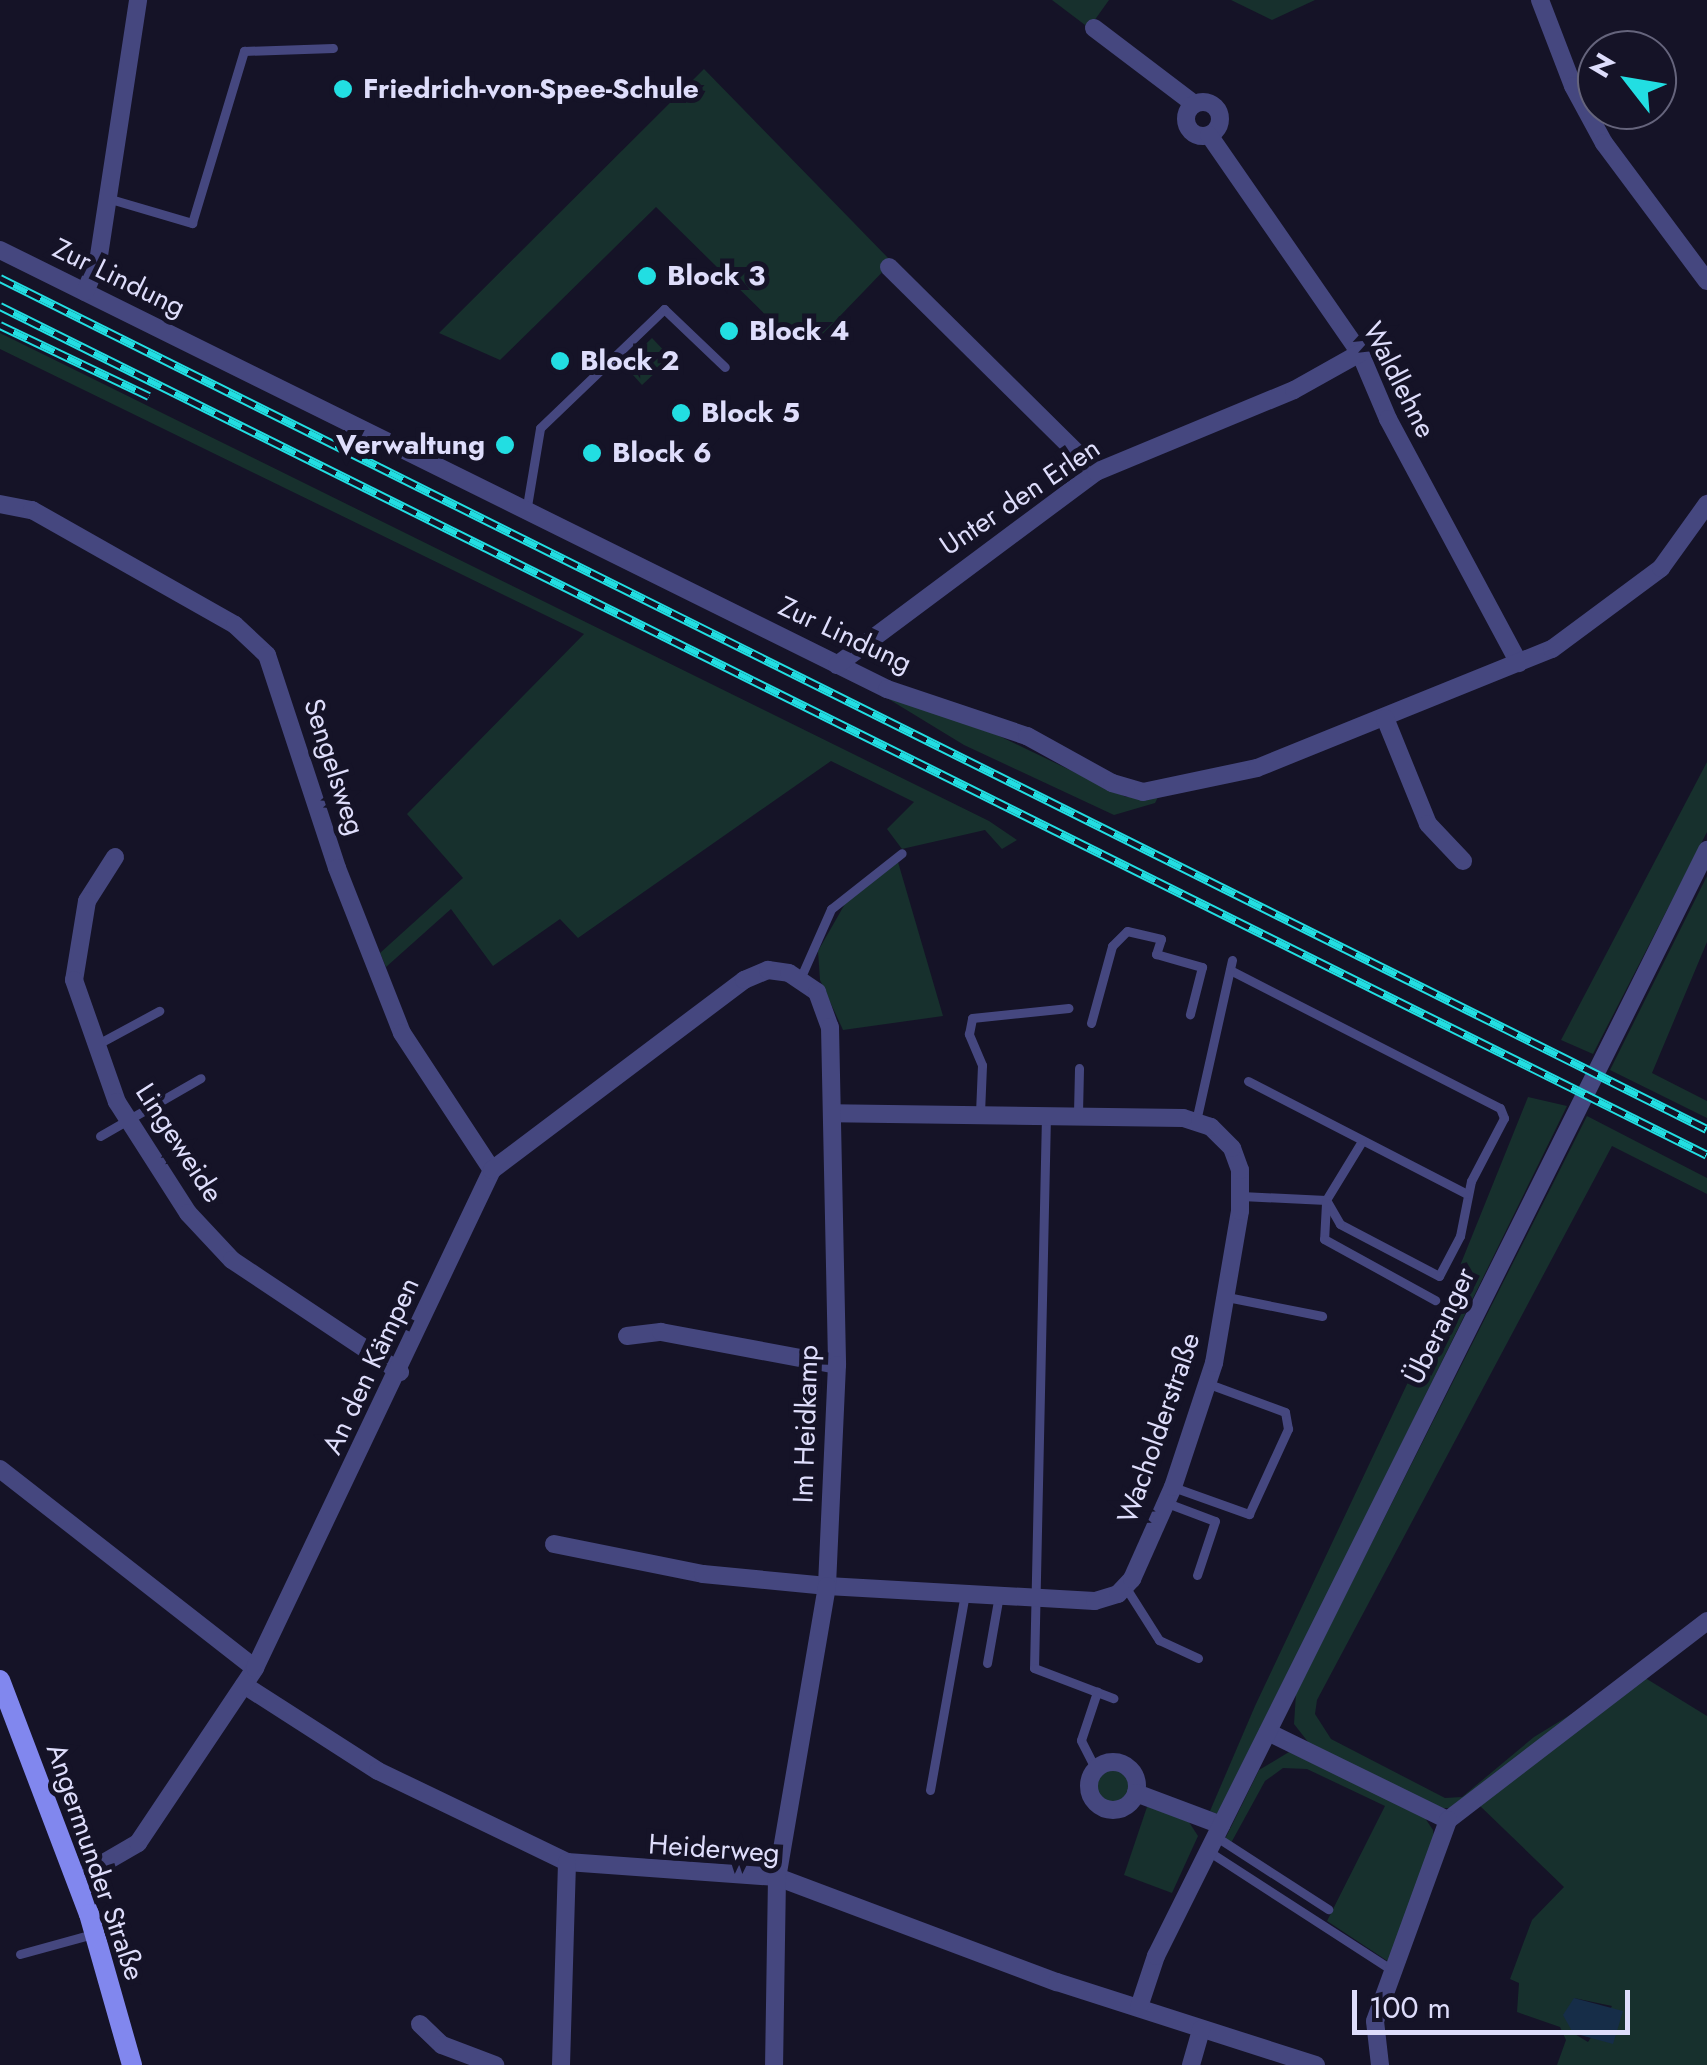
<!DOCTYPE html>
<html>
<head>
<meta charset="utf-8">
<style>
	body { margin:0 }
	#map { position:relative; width:1707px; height:2065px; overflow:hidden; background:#151327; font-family:Jost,sans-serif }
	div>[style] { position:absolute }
	.green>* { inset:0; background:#17302d }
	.round { border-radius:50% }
	.water>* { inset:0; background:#162d48 }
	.lane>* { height:9px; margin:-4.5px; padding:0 4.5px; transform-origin:4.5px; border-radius:4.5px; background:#45477f }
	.street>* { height:18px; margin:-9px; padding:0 9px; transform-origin:9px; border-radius:9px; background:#45477f }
	.street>.ring { margin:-9px; padding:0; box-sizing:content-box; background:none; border:18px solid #45477f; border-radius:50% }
	.secondary>* { height:20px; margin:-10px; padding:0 10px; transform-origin:10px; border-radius:10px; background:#8187ee }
	.rail>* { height:9px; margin-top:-4.5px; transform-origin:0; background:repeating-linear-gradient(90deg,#151327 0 15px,#22dee2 0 30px); box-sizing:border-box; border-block:2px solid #22dee2 }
	.dots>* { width:28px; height:28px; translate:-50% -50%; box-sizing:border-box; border:5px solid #151327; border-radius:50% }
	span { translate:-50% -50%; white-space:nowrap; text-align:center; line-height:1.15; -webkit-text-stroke:10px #151327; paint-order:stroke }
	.poi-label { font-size:28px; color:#deddfb; font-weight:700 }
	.left { translate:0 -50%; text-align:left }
	.right { translate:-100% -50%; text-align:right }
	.street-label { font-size:28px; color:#deddfb }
	.north { position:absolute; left:1577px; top:30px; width:100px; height:100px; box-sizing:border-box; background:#151327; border:2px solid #65647c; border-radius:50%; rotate:301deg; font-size:28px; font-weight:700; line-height:40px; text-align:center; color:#deddfb }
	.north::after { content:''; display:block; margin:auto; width:35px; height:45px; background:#22dee2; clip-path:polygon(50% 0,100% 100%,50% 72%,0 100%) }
	.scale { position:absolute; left:1352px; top:1990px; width:278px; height:45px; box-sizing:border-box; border:5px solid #deddfb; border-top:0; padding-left:12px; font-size:30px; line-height:35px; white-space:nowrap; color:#deddfb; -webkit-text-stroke:8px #151327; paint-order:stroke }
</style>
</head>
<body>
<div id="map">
	<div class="green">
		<div style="clip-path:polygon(1052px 0,1109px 0,1089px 28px)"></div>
		<div style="clip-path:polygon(1231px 0,1315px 0,1272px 20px)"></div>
		<div style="clip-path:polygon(704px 69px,892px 262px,813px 344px,788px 337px,656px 207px,500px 360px,439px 333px)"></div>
		<div style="clip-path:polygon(0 333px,989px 821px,1017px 840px,1002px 849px,985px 830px,902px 849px,887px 829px,914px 802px,831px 761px,578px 938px,560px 919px,493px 966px,451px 909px,386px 967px,380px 953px,463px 878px,407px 814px,584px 634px,0 349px)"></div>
		<div style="clip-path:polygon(652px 338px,671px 358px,642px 385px,624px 365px)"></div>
		<div style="clip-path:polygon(882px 695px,989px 731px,1126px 797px,1158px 797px,1155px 803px,1114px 815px,964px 745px)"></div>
		<div style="clip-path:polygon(1707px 762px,1707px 832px,1593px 1054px,1561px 1040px)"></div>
		<div style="clip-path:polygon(898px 862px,943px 1016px,843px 1030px,820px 980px,818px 951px,846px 902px)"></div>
		<div style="clip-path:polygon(1707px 876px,1707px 942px,1652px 1073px,1707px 1101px,1707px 1118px,1610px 1070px)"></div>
		<div style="clip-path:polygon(1528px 1097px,1567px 1106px,1220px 1815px,1210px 1811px,1255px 1706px,1443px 1308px)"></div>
		<div style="clip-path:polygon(1587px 1116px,1707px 1178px,1707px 1194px,1612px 1146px,1317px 1700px,1315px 1714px,1331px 1739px,1445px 1798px,1462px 1797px,1534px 1737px,1596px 1699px,1450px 1808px,1438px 1808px,1312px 1747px,1294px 1724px,1296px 1693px)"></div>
		<div style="clip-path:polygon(evenodd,1642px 1676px,1707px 1716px,1707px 2065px,1557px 2065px,1566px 2040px,1560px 2027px,1517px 2012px,1519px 1983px,1510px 1979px,1532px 1920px,1564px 1887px,1478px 1804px,1642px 1676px,1574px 1998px,1612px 2006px,1588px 2042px,1573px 2033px,1574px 1998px)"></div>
		<div style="clip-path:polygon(1289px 1752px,1421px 1812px,1433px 1830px,1435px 1845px,1392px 1964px,1327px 1921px,1385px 1806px,1307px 1769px,1283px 1768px,1265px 1781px,1231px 1843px,1225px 1839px,1259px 1770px)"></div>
		<div class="round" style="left:1094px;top:1768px;width:36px;height:36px"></div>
		<div style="clip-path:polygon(1149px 1801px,1187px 1819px,1198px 1836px,1172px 1893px,1124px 1875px)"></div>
	</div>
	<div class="water">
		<div style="clip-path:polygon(1574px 1998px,1623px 2011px,1613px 2044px,1573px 2033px,1563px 2015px)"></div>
	</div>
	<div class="lane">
		<div style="left:107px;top:198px;width:89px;rotate:16.4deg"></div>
		<div style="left:192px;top:223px;width:180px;rotate:-73.2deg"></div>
		<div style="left:244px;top:51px;width:89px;rotate:-1.9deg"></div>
		<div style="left:526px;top:512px;width:85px;rotate:-80.5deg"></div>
		<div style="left:540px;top:428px;width:172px;rotate:-43.8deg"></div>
		<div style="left:664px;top:309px;width:84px;rotate:43.6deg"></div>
		<div style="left:1230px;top:970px;width:303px;rotate:27.1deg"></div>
		<div style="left:1500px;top:1108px;width:11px;rotate:68deg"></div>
		<div style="left:1504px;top:1118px;width:71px;rotate:117.6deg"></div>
		<div style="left:1471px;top:1181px;width:56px;rotate:101.3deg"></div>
		<div style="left:1460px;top:1236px;width:45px;rotate:117.7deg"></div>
		<div style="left:1439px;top:1276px;width:112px;rotate:-152.3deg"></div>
		<div style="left:1340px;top:1224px;width:28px;rotate:-120deg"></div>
		<div style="left:800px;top:979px;width:77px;rotate:-66.1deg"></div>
		<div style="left:831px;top:909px;width:90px;rotate:-38.3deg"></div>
		<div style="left:1091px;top:1023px;width:80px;rotate:-74.7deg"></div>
		<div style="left:1112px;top:946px;width:21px;rotate:-45deg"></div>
		<div style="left:1127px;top:931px;width:35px;rotate:13deg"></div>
		<div style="left:1161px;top:939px;width:16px;rotate:108deg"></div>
		<div style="left:1156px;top:954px;width:48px;rotate:15.8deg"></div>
		<div style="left:1202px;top:967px;width:49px;rotate:104.3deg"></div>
		<div style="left:96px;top:1045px;width:72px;rotate:-28.4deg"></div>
		<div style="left:1248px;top:1081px;width:246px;rotate:27.3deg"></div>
		<div style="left:980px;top:1113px;width:48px;rotate:-87.6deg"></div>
		<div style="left:982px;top:1065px;width:34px;rotate:-113deg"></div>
		<div style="left:969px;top:1034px;width:16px;rotate:-79deg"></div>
		<div style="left:972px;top:1018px;width:97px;rotate:-5.9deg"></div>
		<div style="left:1078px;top:1113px;width:45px;rotate:-88.7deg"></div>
		<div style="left:1046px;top:1115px;width:553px;rotate:91.24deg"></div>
		<div style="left:1034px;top:1668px;width:85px;rotate:20.8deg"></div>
		<div style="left:1196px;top:1121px;width:165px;rotate:-77.4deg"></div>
		<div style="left:100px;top:1136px;width:116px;rotate:-29.9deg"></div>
		<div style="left:1241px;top:1196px;width:85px;rotate:2.7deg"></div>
		<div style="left:1326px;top:1200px;width:69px;rotate:-58.6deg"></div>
		<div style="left:1326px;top:1203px;width:36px;rotate:93deg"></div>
		<div style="left:1324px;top:1239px;width:127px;rotate:28.8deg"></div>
		<div style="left:1227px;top:1297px;width:97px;rotate:11.3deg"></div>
		<div style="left:1173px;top:1487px;width:81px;rotate:19.6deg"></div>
		<div style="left:1249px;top:1514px;width:94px;rotate:-65.4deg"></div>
		<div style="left:1288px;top:1429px;width:17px;rotate:-100deg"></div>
		<div style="left:1285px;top:1412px;width:81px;rotate:-159.8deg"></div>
		<div style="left:1167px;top:1503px;width:51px;rotate:20.6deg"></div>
		<div style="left:1215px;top:1521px;width:57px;rotate:108.4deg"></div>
		<div style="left:1126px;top:1588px;width:62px;rotate:57.6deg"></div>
		<div style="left:1159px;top:1640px;width:43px;rotate:24.8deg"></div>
		<div style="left:987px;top:1663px;width:69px;rotate:-80deg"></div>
		<div style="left:1095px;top:1768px;width:31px;rotate:-117deg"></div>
		<div style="left:1081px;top:1740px;width:51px;rotate:-71.6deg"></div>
		<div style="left:930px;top:1790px;width:199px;rotate:-79.9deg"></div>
		<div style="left:1215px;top:1836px;width:135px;rotate:32.9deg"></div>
		<div style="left:1208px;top:1851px;width:223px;rotate:32.9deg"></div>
		<div style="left:20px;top:1954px;width:76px;rotate:-15.3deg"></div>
	</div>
	<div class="street">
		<div style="left:1540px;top:0;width:92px;rotate:69deg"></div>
		<div style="left:1573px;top:86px;width:65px;rotate:61.5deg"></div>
		<div style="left:1604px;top:143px;width:172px;rotate:53.3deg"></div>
		<div style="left:1094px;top:28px;width:126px;rotate:37.2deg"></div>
		<div class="ring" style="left:1186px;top:102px;width:16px;height:16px"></div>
		<div style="left:1209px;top:135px;width:265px;rotate:55.3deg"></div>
		<div style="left:1360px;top:353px;width:72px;rotate:67deg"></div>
		<div style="left:1388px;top:419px;width:277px;rotate:61.8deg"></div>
		<div style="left:0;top:250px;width:990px;rotate:26.33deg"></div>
		<div style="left:887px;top:689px;width:148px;rotate:18.6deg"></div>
		<div style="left:1027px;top:736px;width:97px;rotate:28.9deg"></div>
		<div style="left:1112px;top:783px;width:32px;rotate:16deg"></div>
		<div style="left:1143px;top:792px;width:116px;rotate:-11.9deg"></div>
		<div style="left:1257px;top:768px;width:318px;rotate:-22deg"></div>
		<div style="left:1552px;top:649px;width:136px;rotate:-36.6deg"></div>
		<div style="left:1661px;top:568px;width:79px;rotate:-54.3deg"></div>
		<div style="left:889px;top:267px;width:291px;rotate:44.7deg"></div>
		<div style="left:85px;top:292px;width:33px;rotate:-67deg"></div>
		<div style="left:98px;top:262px;width:265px;rotate:-81.3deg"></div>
		<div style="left:0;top:504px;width:33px;rotate:11deg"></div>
		<div style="left:32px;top:510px;width:233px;rotate:29.5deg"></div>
		<div style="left:235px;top:625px;width:44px;rotate:43.2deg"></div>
		<div style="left:267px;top:655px;width:224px;rotate:71.8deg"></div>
		<div style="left:337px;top:868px;width:177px;rotate:68.5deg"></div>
		<div style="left:402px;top:1033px;width:164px;rotate:56.7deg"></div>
		<div style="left:837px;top:665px;width:323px;rotate:-36.7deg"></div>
		<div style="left:1096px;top:472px;width:214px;rotate:-22.5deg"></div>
		<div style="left:1294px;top:390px;width:76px;rotate:-29.3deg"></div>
		<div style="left:1385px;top:718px;width:114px;rotate:67.9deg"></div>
		<div style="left:1428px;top:824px;width:51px;rotate:46.6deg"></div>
		<div style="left:115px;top:857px;width:52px;rotate:122.5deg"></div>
		<div style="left:87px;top:901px;width:80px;rotate:99.3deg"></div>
		<div style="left:74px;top:980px;width:129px;rotate:70.6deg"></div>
		<div style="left:117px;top:1102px;width:132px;rotate:57.4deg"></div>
		<div style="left:188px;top:1213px;width:64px;rotate:46.9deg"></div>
		<div style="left:232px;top:1260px;width:202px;rotate:33.7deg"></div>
		<div style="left:627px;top:1336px;width:34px;rotate:-7deg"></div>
		<div style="left:661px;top:1332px;width:179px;rotate:10.6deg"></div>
		<div style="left:0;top:1469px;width:323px;rotate:38deg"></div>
		<div style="left:554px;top:1544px;width:152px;rotate:11.4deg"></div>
		<div style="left:703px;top:1574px;width:125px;rotate:5.5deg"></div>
		<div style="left:827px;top:1586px;width:268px;rotate:3.2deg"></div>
		<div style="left:1095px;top:1601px;width:24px;rotate:-17deg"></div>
		<div style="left:1118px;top:1594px;width:21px;rotate:-47deg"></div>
		<div style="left:1132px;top:1579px;width:101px;rotate:-66deg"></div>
		<div style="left:1173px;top:1487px;width:131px;rotate:-71.7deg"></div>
		<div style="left:1214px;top:1363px;width:154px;rotate:-80.3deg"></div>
		<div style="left:1240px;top:1211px;width:41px;rotate:-90deg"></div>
		<div style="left:1240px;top:1170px;width:23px;rotate:-110deg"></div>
		<div style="left:1232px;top:1148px;width:30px;rotate:-135deg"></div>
		<div style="left:1211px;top:1127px;width:29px;rotate:-162deg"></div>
		<div style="left:1183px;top:1118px;width:349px;rotate:-179.2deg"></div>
		<div style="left:244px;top:1685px;width:159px;rotate:32.7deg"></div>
		<div style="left:378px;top:1771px;width:210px;rotate:25.7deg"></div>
		<div style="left:567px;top:1862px;width:211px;rotate:4.1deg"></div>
		<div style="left:777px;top:1877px;width:299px;rotate:20.6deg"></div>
		<div style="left:1057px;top:1982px;width:272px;rotate:17.8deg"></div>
		<div style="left:1268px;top:1732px;width:200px;rotate:26.1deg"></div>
		<div style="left:1448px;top:1820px;width:327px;rotate:-37.5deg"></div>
		<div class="ring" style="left:1089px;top:1762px;width:30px;height:30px"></div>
		<div style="left:1136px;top:1793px;width:91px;rotate:20.6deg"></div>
		<div style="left:76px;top:1879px;width:72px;rotate:-30.1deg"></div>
		<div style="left:138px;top:1843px;width:211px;rotate:-56.2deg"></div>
		<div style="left:255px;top:1668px;width:552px;rotate:-64.55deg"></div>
		<div style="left:492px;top:1170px;width:316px;rotate:-37deg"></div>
		<div style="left:744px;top:980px;width:26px;rotate:-23deg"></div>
		<div style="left:768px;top:970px;width:21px;rotate:8deg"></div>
		<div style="left:789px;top:973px;width:34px;rotate:34deg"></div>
		<div style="left:817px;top:992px;width:37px;rotate:70deg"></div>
		<div style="left:830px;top:1027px;width:338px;rotate:88.8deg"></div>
		<div style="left:837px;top:1365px;width:221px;rotate:92.6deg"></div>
		<div style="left:827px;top:1586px;width:295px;rotate:99.7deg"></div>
		<div style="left:777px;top:1877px;width:188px;rotate:90.9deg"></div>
		<div style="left:1139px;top:2007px;width:54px;rotate:-71.6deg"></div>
		<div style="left:1156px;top:1956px;width:1236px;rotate:-63.52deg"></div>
		<div style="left:420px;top:2024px;width:30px;rotate:44deg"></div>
		<div style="left:442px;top:2045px;width:57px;rotate:20.7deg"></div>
		<div style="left:561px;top:2065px;width:203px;rotate:-88.3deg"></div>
		<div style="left:1191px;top:2065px;width:37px;rotate:-74deg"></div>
		<div style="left:1380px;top:2065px;width:44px;rotate:-96.5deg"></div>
		<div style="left:1375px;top:2021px;width:214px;rotate:-70deg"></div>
	</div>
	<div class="secondary">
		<div style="left:0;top:1680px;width:250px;rotate:69.2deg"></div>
		<div style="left:89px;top:1914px;width:157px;rotate:74.1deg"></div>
	</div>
	<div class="rail">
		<div style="left:0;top:278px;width:1907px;rotate:26.5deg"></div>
		<div style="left:0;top:306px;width:1906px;rotate:26.44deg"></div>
		<div style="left:0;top:325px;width:165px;rotate:25.5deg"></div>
	</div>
	<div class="dots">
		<div style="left:343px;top:89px;background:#22dee2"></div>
		<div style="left:647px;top:276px;background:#22dee2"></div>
		<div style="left:729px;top:331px;background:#22dee2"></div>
		<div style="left:560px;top:361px;background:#22dee2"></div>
		<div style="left:681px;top:413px;background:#22dee2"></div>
		<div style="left:505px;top:445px;background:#22dee2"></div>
		<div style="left:592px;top:453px;background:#22dee2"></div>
	</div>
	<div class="poi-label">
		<span class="left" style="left:363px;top:89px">Friedrich-von-Spee-Schule</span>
		<span class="left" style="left:667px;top:276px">Block 3</span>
		<span class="left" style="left:749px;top:331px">Block 4</span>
		<span class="left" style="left:580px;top:361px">Block 2</span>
		<span class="left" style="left:701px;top:413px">Block 5</span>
		<span class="right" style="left:485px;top:445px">Verwaltung</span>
		<span class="left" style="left:612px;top:453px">Block 6</span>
	</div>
	<div class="street-label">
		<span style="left:119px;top:278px;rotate:26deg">Zur Lindung</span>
		<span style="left:1399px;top:380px;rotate:63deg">Waldlehne</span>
		<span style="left:1020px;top:497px;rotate:-34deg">Unter den Erlen</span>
		<span style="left:845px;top:635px;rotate:25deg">Zur Lindung</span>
		<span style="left:334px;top:767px;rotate:72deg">Sengelsweg</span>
		<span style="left:179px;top:1143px;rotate:57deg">Lingeweide</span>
		<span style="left:1440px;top:1326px;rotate:-64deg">Überanger</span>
		<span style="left:371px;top:1366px;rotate:-65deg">An den Kämpen</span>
		<span style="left:806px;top:1424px;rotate:-88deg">Im Heidkamp</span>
		<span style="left:1159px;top:1428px;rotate:-71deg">Wacholderstraße</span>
		<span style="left:714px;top:1849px;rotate:4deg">Heiderweg</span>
		<span style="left:95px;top:1862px;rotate:71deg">Angermunder Straße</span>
	</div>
	<div class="north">N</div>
	<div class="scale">100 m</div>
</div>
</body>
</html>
